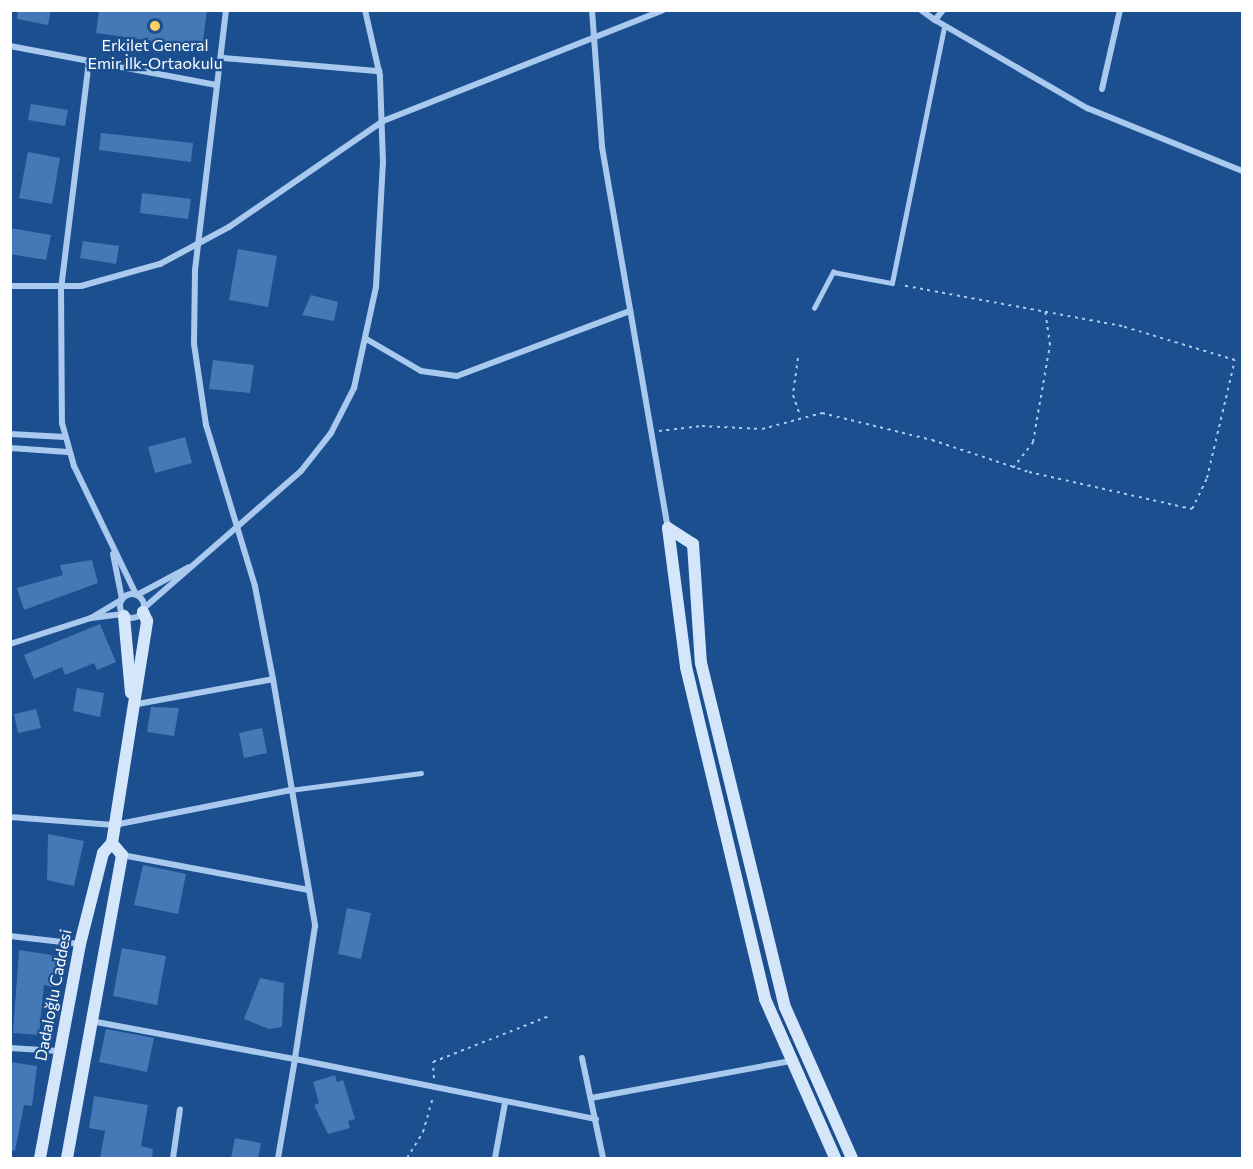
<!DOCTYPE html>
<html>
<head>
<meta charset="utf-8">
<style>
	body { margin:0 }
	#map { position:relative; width:1253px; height:1169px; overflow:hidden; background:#1b4f8f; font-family:Commissioner,sans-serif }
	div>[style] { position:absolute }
	.building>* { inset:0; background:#4478b7 }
	.path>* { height:2px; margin-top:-1px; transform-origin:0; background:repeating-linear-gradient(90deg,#a9c9ee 0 3px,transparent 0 7.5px) }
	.lane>* { height:4.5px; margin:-2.25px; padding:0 2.25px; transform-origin:2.25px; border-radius:2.25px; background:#a9c9ee }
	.street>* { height:6px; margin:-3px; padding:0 3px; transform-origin:3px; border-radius:3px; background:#a9c9ee }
	.street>.ring { margin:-3px; padding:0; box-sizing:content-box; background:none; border:6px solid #a9c9ee; border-radius:50% }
	.secondary>* { height:12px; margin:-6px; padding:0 6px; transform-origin:6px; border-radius:6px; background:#d6e6fa }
	.dots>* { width:16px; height:16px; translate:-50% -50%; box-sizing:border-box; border:3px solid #1b4f8f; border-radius:50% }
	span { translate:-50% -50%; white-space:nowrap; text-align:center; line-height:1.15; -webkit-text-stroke:4.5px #1b4f8f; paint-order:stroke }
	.poi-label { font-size:16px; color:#fff }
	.street-label { font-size:16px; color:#fff }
	.frame { position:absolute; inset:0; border:12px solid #fff; pointer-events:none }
</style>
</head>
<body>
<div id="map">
	<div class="building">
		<div style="clip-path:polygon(18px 10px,51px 10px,48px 25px,17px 19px)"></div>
		<div style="clip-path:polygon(99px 10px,207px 10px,202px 48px,96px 33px)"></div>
		<div style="clip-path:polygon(31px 104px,68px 110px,65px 126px,28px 120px)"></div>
		<div style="clip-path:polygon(101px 133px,193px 143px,191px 162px,99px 150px)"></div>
		<div style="clip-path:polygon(28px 152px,60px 158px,52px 204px,19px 198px)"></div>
		<div style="clip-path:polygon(142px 193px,191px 199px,188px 219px,140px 213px)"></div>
		<div style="clip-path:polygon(10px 228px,51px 235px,46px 260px,10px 254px)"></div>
		<div style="clip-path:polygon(83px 241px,119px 246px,116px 264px,80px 258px)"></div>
		<div style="clip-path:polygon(238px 249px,277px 256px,268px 307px,229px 300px)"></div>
		<div style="clip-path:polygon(311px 295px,338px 302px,334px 321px,302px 315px)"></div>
		<div style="clip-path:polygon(213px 360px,254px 365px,250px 393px,209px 389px)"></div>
		<div style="clip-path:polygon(185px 437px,192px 463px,155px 473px,148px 447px)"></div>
		<div style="clip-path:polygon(92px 560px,98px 583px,24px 610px,17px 588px,63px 575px,60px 565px)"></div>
		<div style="clip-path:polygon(100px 624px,116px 662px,97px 670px,94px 663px,65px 675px,62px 667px,34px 679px,24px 655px)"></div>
		<div style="clip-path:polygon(77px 688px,104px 693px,100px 717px,73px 711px)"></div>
		<div style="clip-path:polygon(151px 707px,179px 708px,174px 736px,147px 732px)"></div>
		<div style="clip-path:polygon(36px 709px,41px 728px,18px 733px,14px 714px)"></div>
		<div style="clip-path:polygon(262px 728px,267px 753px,244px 758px,239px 733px)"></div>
		<div style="clip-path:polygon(48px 834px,84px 841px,74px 886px,47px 880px)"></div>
		<div style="clip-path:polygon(143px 865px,186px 874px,178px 914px,134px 905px)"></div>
		<div style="clip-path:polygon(347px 908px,371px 913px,361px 959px,338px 954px)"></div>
		<div style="clip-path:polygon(122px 948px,166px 956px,157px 1005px,113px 996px)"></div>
		<div style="clip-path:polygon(19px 950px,58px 956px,53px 987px,44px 985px,39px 1035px,13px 1033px)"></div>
		<div style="clip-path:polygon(260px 978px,284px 983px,282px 1027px,269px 1029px,244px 1019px)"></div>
		<div style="clip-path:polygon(106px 1029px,154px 1038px,147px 1072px,99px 1062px)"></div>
		<div style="clip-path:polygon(10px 1062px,37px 1066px,32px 1106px,24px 1105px,15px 1151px,10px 1150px)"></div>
		<div style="clip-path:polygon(335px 1075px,337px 1082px,343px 1080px,355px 1119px,348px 1121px,350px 1128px,328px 1134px,314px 1105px,319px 1103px,313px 1082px)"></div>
		<div style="clip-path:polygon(94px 1096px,148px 1105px,141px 1146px,153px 1149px,152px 1158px,100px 1158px,105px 1131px,89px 1128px)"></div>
		<div style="clip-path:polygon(235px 1138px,261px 1143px,258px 1158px,231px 1158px)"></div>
	</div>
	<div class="path">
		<div style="left:798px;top:358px;width:37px;rotate:98deg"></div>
		<div style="left:793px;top:395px;width:21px;rotate:71deg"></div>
		<div style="left:659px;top:431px;width:43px;rotate:-6.6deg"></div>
		<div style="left:702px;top:426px;width:60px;rotate:2.9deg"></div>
		<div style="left:762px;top:429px;width:62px;rotate:-14.9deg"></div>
		<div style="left:822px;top:413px;width:113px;rotate:13.8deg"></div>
		<div style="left:932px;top:440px;width:102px;rotate:18.3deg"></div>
		<div style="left:1029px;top:472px;width:167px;rotate:12.8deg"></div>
		<div style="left:1192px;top:509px;width:34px;rotate:-64deg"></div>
		<div style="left:1207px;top:478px;width:121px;rotate:-76.7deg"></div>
		<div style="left:1235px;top:360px;width:118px;rotate:-163.3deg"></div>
		<div style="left:1122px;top:326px;width:225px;rotate:-169.5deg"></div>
		<div style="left:1013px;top:468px;width:33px;rotate:-52deg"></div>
		<div style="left:1033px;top:442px;width:98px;rotate:-80.1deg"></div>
		<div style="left:1050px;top:345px;width:35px;rotate:-98deg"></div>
		<div style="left:434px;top:1078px;width:16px;rotate:-94deg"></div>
		<div style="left:433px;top:1062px;width:125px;rotate:-21.6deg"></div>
		<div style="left:407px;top:1158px;width:31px;rotate:-58deg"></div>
		<div style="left:423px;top:1132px;width:37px;rotate:-74deg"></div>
	</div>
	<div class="lane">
		<div style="left:814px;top:308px;width:41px;rotate:-62.2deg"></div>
		<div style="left:833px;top:272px;width:60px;rotate:10.6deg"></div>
		<div style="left:892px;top:283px;width:261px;rotate:-78.5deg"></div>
		<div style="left:290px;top:790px;width:132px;rotate:-7.4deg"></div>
	</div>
	<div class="street">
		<div style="left:592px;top:10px;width:137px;rotate:85.8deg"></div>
		<div style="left:602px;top:147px;width:387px;rotate:80.2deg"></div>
		<div style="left:921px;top:10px;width:17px;rotate:36deg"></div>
		<div style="left:935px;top:20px;width:13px;rotate:-51deg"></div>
		<div style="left:935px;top:20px;width:176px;rotate:30.1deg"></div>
		<div style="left:1087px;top:108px;width:167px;rotate:22.1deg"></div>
		<div style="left:10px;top:46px;width:210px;rotate:10.7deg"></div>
		<div style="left:223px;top:58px;width:157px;rotate:4.8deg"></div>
		<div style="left:89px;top:61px;width:229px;rotate:97deg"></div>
		<div style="left:61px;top:288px;width:135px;rotate:89.6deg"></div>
		<div style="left:62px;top:423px;width:45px;rotate:74.4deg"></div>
		<div style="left:74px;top:466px;width:142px;rotate:64.2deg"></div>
		<div style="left:1102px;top:89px;width:81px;rotate:-77.2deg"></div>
		<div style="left:10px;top:286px;width:71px"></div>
		<div style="left:81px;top:286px;width:82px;rotate:-15.6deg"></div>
		<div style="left:160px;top:264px;width:78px;rotate:-28.2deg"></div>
		<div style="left:229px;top:227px;width:187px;rotate:-34.5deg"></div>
		<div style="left:383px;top:121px;width:301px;rotate:-21.6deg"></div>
		<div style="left:368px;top:340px;width:61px;rotate:30.3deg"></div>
		<div style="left:421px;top:371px;width:36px;rotate:8deg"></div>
		<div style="left:457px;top:376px;width:185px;rotate:-20.6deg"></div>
		<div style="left:10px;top:434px;width:55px;rotate:3.1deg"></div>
		<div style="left:10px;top:448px;width:58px;rotate:3.9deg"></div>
		<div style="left:113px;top:554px;width:46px;rotate:78.7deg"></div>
		<div class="ring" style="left:120px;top:594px;width:18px;height:18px"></div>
		<div style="left:137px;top:595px;width:59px;rotate:-28.3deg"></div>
		<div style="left:144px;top:608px;width:208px;rotate:-41.1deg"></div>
		<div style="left:301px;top:471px;width:48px;rotate:-51.7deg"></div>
		<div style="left:331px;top:433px;width:51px;rotate:-62.9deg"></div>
		<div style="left:354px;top:388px;width:103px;rotate:-77.7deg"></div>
		<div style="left:376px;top:287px;width:124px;rotate:-86.8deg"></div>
		<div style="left:383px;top:163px;width:87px;rotate:-92deg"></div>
		<div style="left:380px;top:76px;width:68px;rotate:-102.8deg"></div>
		<div style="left:91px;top:618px;width:35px;rotate:-31deg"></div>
		<div style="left:10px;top:644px;width:85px;rotate:-17.8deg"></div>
		<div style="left:91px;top:618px;width:32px;rotate:-7deg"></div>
		<div style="left:273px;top:679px;width:251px;rotate:80.3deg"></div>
		<div style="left:315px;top:926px;width:134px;rotate:98.6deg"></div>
		<div style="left:295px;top:1059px;width:307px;rotate:11.3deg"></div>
		<div style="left:132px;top:705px;width:143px;rotate:-10.4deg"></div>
		<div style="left:273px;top:679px;width:95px;rotate:-101deg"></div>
		<div style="left:255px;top:586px;width:168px;rotate:-106.9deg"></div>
		<div style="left:206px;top:425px;width:82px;rotate:-98.4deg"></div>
		<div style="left:194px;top:344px;width:74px;rotate:-89.2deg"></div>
		<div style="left:195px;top:270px;width:262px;rotate:-83.2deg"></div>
		<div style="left:10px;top:817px;width:104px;rotate:4.4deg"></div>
		<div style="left:114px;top:825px;width:179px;rotate:-11.2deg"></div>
		<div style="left:122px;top:855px;width:190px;rotate:10.6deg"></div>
		<div style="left:10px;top:936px;width:70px;rotate:6.5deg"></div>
		<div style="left:91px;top:1021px;width:208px;rotate:10.6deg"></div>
		<div style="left:295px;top:1059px;width:100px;rotate:99.7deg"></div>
		<div style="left:10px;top:1048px;width:48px;rotate:3.6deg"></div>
		<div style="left:582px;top:1058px;width:102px;rotate:78.1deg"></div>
		<div style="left:591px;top:1098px;width:203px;rotate:-10.5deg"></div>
		<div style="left:173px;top:1158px;width:49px;rotate:-81.9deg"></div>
		<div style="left:495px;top:1158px;width:56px;rotate:-79.7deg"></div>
	</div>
	<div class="secondary">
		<div style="left:668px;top:528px;width:30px;rotate:33deg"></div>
		<div style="left:693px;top:544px;width:119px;rotate:86.2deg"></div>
		<div style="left:701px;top:663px;width:354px;rotate:76.3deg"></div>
		<div style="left:785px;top:1007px;width:165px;rotate:66.1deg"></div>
		<div style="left:668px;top:528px;width:140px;rotate:82.6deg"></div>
		<div style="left:686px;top:667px;width:341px;rotate:76.6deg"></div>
		<div style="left:765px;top:999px;width:174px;rotate:66.2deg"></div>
		<div style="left:124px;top:616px;width:77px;rotate:84.8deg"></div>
		<div style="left:40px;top:1158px;width:218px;rotate:-79.4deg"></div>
		<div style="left:80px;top:944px;width:94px;rotate:-75.8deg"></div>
		<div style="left:103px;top:853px;width:13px;rotate:-48deg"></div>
		<div style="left:112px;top:843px;width:225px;rotate:-81deg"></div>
		<div style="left:147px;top:621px;width:10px;rotate:-114deg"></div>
		<div style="left:67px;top:1158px;width:308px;rotate:-79.7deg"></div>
		<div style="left:122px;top:855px;width:16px;rotate:-130deg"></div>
	</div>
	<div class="dots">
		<div style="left:155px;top:26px;background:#ffd166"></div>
	</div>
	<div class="poi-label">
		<span style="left:155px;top:54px">Erkilet General<br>Emir İlk-Ortaokulu</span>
	</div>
	<div class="street-label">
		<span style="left:53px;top:995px;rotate:-79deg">Dadaloğlu Caddesi</span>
	</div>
	<div class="frame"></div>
</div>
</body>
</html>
